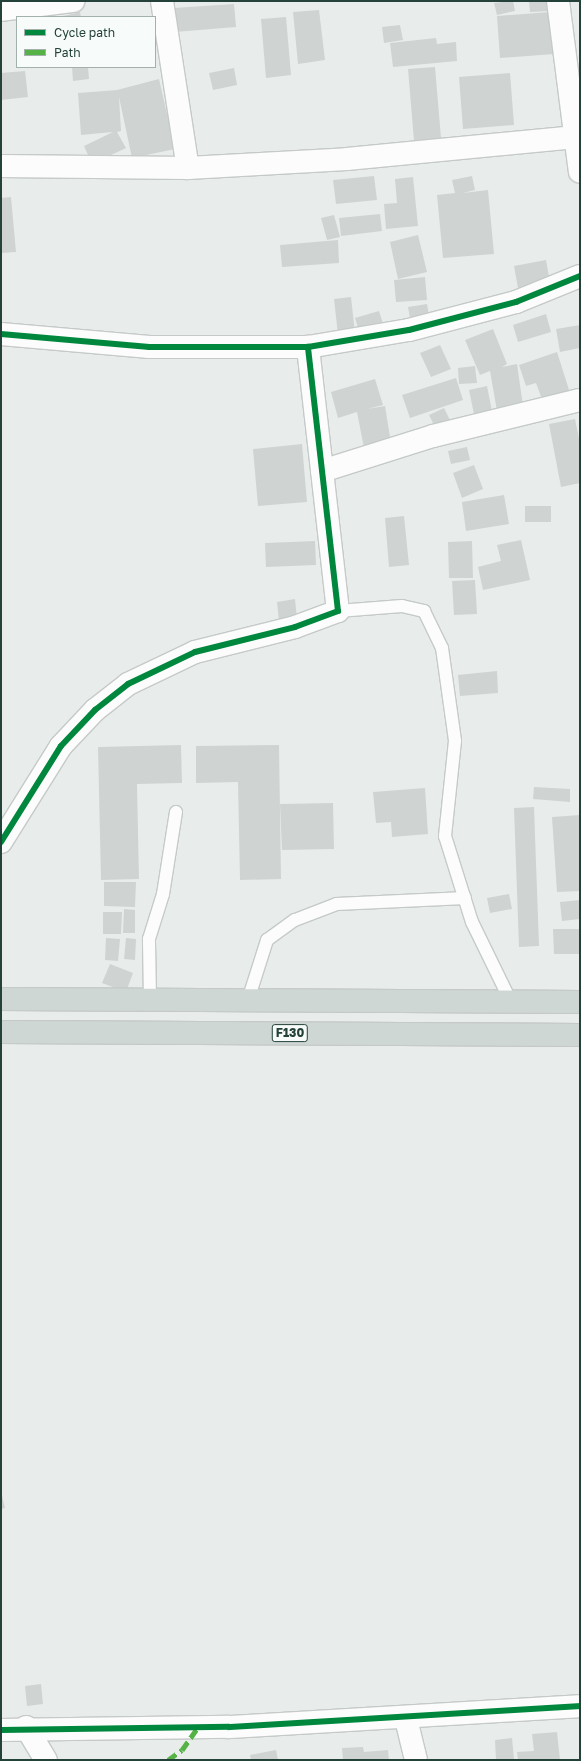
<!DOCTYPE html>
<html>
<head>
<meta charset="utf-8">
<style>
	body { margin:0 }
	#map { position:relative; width:581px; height:1761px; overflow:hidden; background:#e8edeb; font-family:"Golos Text",sans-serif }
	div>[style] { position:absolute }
	.building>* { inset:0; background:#cfd4d2 }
	.roads { filter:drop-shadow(1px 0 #c5cac8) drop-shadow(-1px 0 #c5cac8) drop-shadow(0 1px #c5cac8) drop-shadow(0 -1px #c5cac8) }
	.service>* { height:12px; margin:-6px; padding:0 6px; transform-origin:6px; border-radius:6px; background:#fcfcfc }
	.minor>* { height:22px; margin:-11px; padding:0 11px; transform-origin:11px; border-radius:11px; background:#fcfcfc }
	.primary>* { height:22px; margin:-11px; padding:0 11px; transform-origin:11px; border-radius:11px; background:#cfd7d5 }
	.quiet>* { height:5px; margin-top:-2.5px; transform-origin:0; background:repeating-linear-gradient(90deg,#55b346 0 10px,transparent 0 15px) }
	.cycleway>* { height:6px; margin:-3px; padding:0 3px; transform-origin:3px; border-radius:3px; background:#00873e }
	span { translate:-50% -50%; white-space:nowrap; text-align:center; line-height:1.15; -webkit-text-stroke:3px #f7fbf9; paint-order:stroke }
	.shield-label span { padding:1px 3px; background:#f7fbf9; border:1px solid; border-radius:3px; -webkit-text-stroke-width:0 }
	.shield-label { font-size:12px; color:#24423a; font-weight:700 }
	.frame { position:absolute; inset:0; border:2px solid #24423a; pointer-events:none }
	.legend { position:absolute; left:16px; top:16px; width:140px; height:52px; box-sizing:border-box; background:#f7fbf9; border:1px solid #a3b1ad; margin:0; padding:5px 7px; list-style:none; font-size:12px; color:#24423a }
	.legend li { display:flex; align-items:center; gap:8px; height:20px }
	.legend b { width:20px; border:1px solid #a3b1ad }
</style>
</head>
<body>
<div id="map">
	<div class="building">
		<div style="clip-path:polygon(513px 1px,515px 11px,497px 15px,494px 3px)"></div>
		<div style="clip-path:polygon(529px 1px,548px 1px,549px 11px,530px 12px)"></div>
		<div style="clip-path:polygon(234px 4px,236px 27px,175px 32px,174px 8px)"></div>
		<div style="clip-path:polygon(319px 10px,325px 60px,298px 64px,293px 12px)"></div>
		<div style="clip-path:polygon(80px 12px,81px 17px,63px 17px,63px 16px)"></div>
		<div style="clip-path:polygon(550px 12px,554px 54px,500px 58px,497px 16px)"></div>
		<div style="clip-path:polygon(286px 17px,291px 75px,266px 78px,261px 19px)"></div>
		<div style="clip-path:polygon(400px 25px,403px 40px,384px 43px,382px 27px)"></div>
		<div style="clip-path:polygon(436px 38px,437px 44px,456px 42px,457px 61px,393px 67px,390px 43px)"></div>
		<div style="clip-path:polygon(72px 67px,88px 67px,89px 79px,73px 81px)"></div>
		<div style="clip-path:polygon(435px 67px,441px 138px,414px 141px,408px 69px)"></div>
		<div style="clip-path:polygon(234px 68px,237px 85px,213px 90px,209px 73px)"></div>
		<div style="clip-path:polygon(25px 71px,28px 97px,1px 100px,1px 73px)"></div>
		<div style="clip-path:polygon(510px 73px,514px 125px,463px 129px,459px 77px)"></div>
		<div style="clip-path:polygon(159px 79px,175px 149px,132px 158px,119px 97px,121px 131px,117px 132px,126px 148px,92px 164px,84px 146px,113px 132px,81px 135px,78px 93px,117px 90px)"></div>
		<div style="clip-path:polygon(374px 176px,377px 200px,336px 204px,333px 180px)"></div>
		<div style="clip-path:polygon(472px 176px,475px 190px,463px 193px,488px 190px,494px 254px,443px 258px,437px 195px,455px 193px,452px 180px)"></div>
		<div style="clip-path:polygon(413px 177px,418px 226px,386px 229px,384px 204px,397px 203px,395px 179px)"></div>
		<div style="clip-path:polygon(11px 197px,16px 252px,1px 253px,1px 198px)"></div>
		<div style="clip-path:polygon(380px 214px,382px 231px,341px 236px,339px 218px)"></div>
		<div style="clip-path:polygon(334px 215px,340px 237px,327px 240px,321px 218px)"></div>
		<div style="clip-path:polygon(418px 235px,427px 272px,398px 279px,390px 242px)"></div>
		<div style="clip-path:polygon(338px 240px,339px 263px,282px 267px,280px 245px)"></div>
		<div style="clip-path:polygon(546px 260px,550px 282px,518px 288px,514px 266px)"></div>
		<div style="clip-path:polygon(425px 277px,427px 300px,396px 302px,394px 280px)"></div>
		<div style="clip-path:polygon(351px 297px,355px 333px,338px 335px,334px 299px)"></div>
		<div style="clip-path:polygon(427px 304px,430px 321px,411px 324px,408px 307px)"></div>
		<div style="clip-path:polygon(379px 311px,385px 330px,361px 337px,355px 318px)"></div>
		<div style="clip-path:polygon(546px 314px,551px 332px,518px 342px,513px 325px)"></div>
		<div style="clip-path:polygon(580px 325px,580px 348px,560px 352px,556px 329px)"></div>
		<div style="clip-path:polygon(493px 329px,507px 364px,502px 367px,517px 364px,523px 406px,497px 411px,490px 371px,480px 375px,465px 340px)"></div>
		<div style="clip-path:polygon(440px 345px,451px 369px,431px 377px,420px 353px)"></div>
		<div style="clip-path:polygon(557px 352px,570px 393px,543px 402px,536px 383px,526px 386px,519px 365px)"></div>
		<div style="clip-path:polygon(475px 366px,477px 383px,459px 384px,458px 368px)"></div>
		<div style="clip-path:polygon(456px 378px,463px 400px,410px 418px,402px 395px)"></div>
		<div style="clip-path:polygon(375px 379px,383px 405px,367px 409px,385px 406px,391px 443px,364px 448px,357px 412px,338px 418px,331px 392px)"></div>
		<div style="clip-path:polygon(487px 386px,493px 416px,475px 419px,469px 390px)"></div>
		<div style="clip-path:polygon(444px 408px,452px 424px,437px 431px,429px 415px)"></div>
		<div style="clip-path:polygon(575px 419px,580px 443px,580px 483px,561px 487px,549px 424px)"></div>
		<div style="clip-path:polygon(302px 444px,307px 502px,258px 506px,253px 449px)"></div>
		<div style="clip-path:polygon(467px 447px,470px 460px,451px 464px,448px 451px)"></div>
		<div style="clip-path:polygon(474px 465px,483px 489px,462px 498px,453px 473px)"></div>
		<div style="clip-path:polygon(504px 495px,509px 524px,466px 531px,462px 502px)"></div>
		<div style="clip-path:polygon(525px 506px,551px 506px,551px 522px,525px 522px)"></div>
		<div style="clip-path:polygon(404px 516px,409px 565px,389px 567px,385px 518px)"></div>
		<div style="clip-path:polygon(521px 540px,530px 580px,483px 590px,478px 567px,501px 561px,497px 545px)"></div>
		<div style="clip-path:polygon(315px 541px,316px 565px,266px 567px,265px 543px)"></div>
		<div style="clip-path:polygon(472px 541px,473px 578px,449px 578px,448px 542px)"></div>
		<div style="clip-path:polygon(475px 580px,477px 614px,454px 615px,452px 581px)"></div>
		<div style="clip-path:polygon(295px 599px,297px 619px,279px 621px,277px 602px)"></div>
		<div style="clip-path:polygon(497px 671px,498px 693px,460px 696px,458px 675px)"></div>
		<div style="clip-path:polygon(181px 745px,182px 783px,137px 784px,139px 879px,101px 880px,98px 747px)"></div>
		<div style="clip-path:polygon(279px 745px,281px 879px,240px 880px,238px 782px,196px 783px,196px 746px)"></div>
		<div style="clip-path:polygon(534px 787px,570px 789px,570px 802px,533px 799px)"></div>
		<div style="clip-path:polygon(425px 788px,428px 834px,392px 837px,391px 822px,376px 823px,373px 792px)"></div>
		<div style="clip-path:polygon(333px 803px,334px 849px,282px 850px,280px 804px)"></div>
		<div style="clip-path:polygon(534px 807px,539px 946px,519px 947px,514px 808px)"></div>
		<div style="clip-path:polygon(580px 815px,580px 891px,557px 892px,552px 817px)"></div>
		<div style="clip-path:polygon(104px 882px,136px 882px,135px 907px,104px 906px)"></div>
		<div style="clip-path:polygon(509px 894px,512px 909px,490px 913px,487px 898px)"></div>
		<div style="clip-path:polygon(580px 900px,580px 919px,562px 921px,560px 902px)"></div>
		<div style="clip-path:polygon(124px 909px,135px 910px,135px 933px,123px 933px)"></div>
		<div style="clip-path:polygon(103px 912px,122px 912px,121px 934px,103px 934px)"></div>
		<div style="clip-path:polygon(553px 929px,580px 929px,580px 954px,554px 954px)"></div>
		<div style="clip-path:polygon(106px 938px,120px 939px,118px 961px,105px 960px)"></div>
		<div style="clip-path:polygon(126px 938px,136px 939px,135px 960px,124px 959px)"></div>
		<div style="clip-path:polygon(110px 964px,133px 973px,126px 992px,102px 983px)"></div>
		<div style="clip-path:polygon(1px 1491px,5px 1508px,1px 1509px)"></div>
		<div style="clip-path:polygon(41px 1684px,43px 1704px,27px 1706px,25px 1686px)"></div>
		<div style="clip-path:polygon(557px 1732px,560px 1760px,518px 1760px,517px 1752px,534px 1751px,532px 1734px)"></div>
		<div style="clip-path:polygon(512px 1738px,514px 1759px,496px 1760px,495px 1740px)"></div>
		<div style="clip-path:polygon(363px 1747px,364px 1752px,388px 1750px,389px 1760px,343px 1760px,342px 1748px)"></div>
		<div style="clip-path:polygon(276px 1750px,278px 1760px,251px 1760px,250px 1755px)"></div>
	</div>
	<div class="roads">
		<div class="service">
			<div style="left:338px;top:611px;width:64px;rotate:-4.5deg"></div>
			<div style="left:402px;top:606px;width:23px;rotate:13deg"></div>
			<div style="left:424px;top:611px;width:41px;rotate:64.1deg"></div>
			<div style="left:442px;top:648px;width:94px;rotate:82deg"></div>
			<div style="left:455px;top:741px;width:96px;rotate:96deg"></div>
			<div style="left:445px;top:836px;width:90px;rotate:72.6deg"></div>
			<div style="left:472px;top:922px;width:89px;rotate:64deg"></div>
			<div style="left:150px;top:999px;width:60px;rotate:-91deg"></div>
			<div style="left:149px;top:939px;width:47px;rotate:-72.7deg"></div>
			<div style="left:163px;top:894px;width:83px;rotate:-81deg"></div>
			<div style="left:248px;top:1000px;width:63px;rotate:-72.4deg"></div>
			<div style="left:267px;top:940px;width:34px;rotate:-36deg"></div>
			<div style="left:295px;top:920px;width:45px;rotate:-20.9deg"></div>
			<div style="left:337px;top:904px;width:128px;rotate:-2.7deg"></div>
		</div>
		<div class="minor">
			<div style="left:162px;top:1px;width:169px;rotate:81.2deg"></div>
			<div style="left:558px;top:1px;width:172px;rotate:82.7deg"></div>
			<div style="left:1px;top:10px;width:73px;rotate:-7.1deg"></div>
			<div style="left:1px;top:166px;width:187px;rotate:0.6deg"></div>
			<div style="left:188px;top:168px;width:159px;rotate:-3.2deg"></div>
			<div style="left:347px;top:159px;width:230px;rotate:-5.5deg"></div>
			<div style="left:1px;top:334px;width:149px;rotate:5deg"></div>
			<div style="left:149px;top:347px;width:159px"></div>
			<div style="left:308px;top:347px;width:102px;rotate:-9.6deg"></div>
			<div style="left:409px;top:330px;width:111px;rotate:-14.7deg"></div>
			<div style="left:516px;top:302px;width:69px;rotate:-22.1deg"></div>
			<div style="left:322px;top:471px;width:116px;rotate:-17.5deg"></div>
			<div style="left:433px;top:436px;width:151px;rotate:-13.8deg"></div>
			<div style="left:1px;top:842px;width:113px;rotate:-58deg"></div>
			<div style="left:61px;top:746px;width:50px;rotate:-46.6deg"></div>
			<div style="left:95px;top:710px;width:42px;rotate:-38.2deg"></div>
			<div style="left:128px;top:684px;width:74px;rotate:-25.5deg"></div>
			<div style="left:195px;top:652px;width:103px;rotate:-14deg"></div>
			<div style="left:295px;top:627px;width:46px;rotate:-20.4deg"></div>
			<div style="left:338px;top:611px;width:266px;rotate:-96.5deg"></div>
			<div style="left:406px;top:1719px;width:42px;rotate:76.3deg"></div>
			<div style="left:26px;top:1727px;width:39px;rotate:59deg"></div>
			<div style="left:1px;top:1730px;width:228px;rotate:-0.8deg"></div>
			<div style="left:229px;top:1727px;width:352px;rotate:-3.4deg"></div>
		</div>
		<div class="primary">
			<div style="left:1px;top:999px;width:579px;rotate:0.3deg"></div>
			<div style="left:1px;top:1032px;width:579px;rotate:0.3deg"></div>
		</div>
	</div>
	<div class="quiet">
		<div style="left:168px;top:1760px;width:17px;rotate:-36deg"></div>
		<div style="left:182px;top:1750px;width:29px;rotate:-55deg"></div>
	</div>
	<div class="cycleway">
		<div style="left:1px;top:334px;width:149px;rotate:5deg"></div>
		<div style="left:149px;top:347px;width:159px"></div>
		<div style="left:308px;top:347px;width:102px;rotate:-9.6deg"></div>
		<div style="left:409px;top:330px;width:111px;rotate:-14.7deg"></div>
		<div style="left:516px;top:302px;width:69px;rotate:-22.1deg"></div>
		<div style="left:1px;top:842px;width:113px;rotate:-58deg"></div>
		<div style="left:61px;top:746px;width:50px;rotate:-46.6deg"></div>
		<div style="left:95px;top:710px;width:42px;rotate:-38.2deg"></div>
		<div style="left:128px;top:684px;width:74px;rotate:-25.5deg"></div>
		<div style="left:195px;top:652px;width:103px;rotate:-14deg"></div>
		<div style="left:295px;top:627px;width:46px;rotate:-20.4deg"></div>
		<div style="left:338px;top:611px;width:266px;rotate:-96.5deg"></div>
		<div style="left:1px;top:1730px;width:228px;rotate:-0.8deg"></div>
		<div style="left:229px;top:1727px;width:352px;rotate:-3.4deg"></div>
	</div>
	<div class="shield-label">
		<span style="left:290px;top:1033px">F130</span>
	</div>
	<div class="frame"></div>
	<ul class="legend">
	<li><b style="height:5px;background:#00873e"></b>Cycle path</li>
	<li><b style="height:5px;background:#55b346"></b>Path</li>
	</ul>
</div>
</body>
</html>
